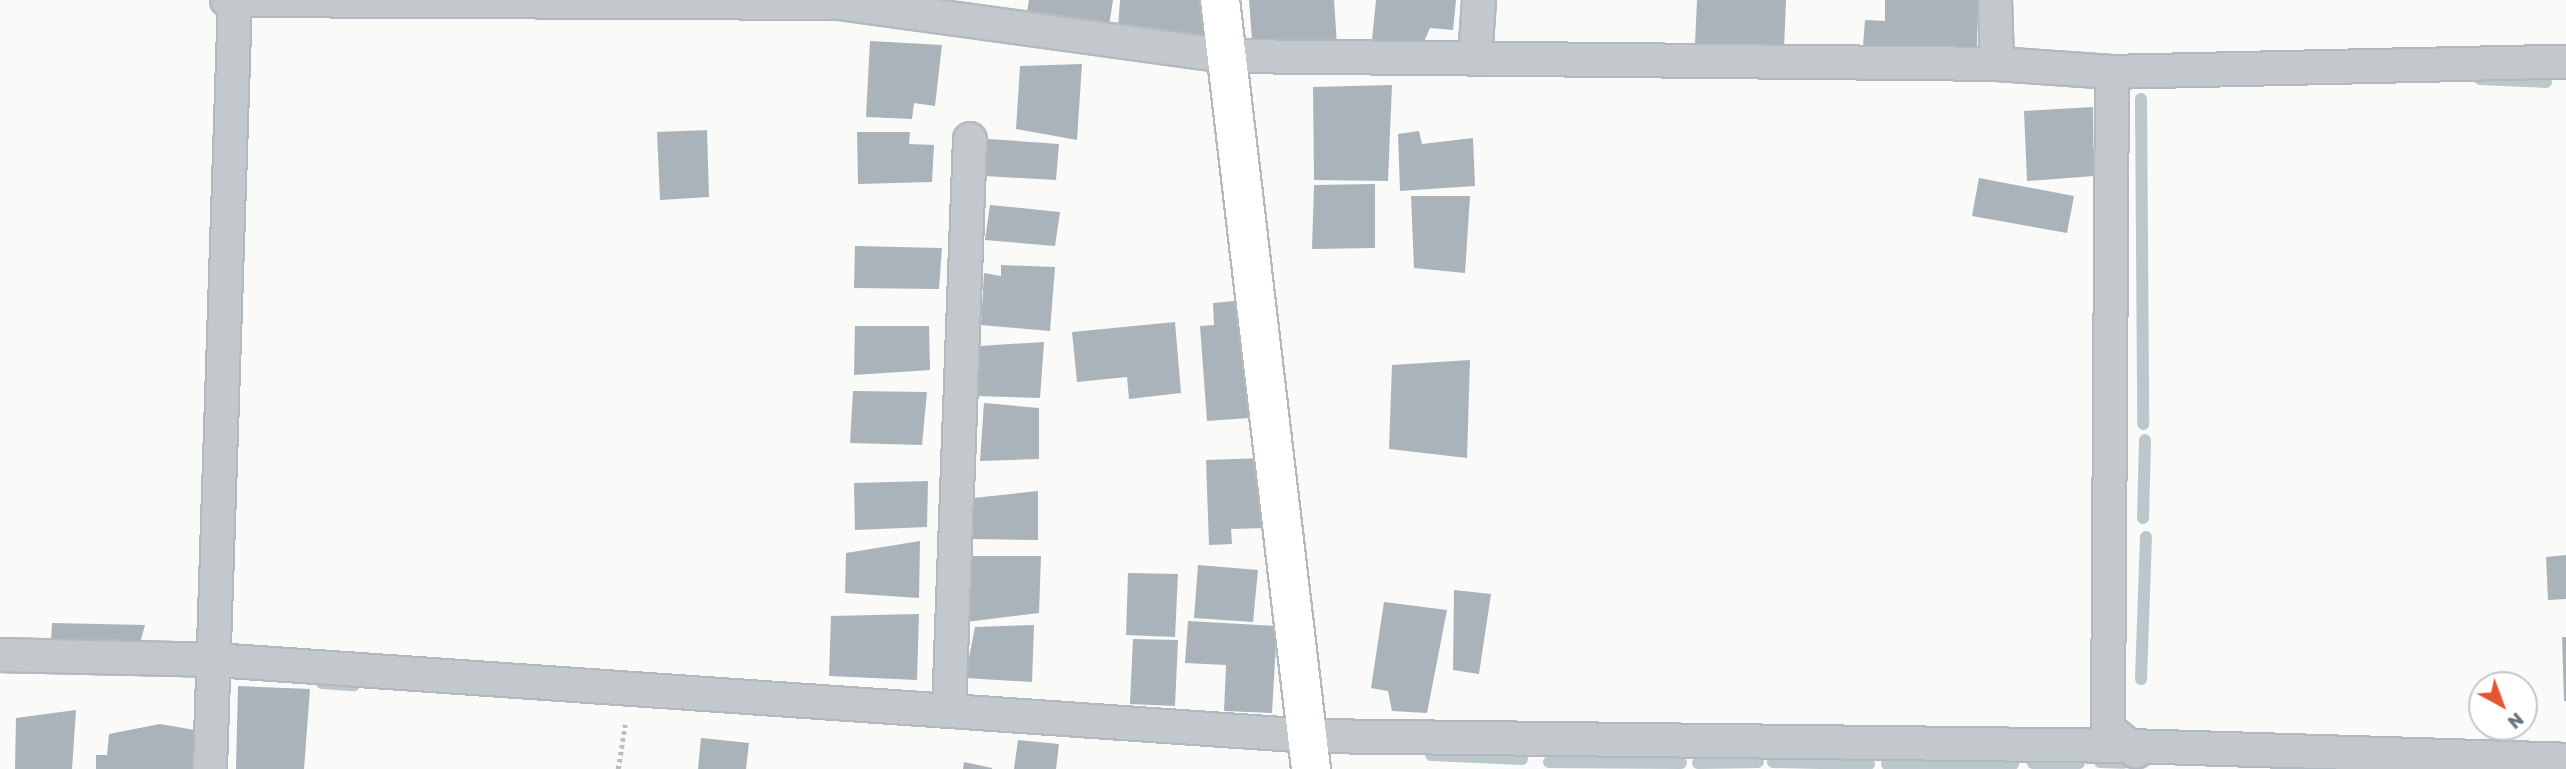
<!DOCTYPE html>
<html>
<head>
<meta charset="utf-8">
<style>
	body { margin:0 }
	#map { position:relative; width:2566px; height:769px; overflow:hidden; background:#fafaf8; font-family:Rubik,sans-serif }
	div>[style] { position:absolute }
	.stream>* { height:12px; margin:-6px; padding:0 6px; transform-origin:6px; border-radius:6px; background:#bbc7cb }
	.building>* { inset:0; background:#aab3b9 }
	.path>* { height:4.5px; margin-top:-2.25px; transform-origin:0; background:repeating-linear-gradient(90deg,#bbbfc2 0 3.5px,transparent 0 7px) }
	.roads { filter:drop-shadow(2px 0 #b3babf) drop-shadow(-2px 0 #b3babf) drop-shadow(0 2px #b3babf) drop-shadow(0 -2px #b3babf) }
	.street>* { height:32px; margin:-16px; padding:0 16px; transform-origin:16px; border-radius:16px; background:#c3c8cc }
	.secondary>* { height:38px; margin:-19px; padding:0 19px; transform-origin:19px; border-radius:19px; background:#fff }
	span { translate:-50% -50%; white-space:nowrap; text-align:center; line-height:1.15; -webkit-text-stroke:7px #fff; paint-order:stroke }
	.north { position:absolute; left:2468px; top:671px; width:70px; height:70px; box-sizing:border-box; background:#fff; border:2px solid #c1c8cd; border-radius:50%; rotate:139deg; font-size:19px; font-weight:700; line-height:28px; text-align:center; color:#657683 }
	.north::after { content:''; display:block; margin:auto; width:24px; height:32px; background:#e4572e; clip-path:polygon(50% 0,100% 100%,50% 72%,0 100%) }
</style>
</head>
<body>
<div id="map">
	<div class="stream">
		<div style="left:2480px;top:79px;width:66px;rotate:2.6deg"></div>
		<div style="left:2141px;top:99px;width:325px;rotate:89.6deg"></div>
		<div style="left:2143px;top:518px;width:78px;rotate:-88.5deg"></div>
		<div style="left:2141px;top:679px;width:142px;rotate:-88deg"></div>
		<div style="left:322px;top:683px;width:32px;rotate:4deg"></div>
		<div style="left:1431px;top:755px;width:91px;rotate:2.5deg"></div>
		<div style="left:1549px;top:762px;width:132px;rotate:0.4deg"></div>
		<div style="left:1773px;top:762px;width:96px;rotate:1.2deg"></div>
		<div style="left:2100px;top:762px;width:23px;rotate:2deg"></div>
		<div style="left:1698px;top:763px;width:60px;rotate:-1deg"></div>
		<div style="left:2033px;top:763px;width:46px"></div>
		<div style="left:1887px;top:764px;width:126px"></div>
	</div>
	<div class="building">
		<div style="clip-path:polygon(1029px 0,1113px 0,1108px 32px,1026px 18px)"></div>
		<div style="clip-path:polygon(1120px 0,1213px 0,1210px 37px,1118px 29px)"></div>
		<div style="clip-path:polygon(1249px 0,1334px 0,1337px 45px,1252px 40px)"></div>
		<div style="clip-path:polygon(1376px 0,1456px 0,1453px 30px,1430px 28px,1422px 46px,1372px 40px)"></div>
		<div style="clip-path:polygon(1697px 0,1786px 0,1784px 49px,1695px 45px)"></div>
		<div style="clip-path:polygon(1885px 0,1978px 0,1977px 47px,1863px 46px,1865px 20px,1885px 21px)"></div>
		<div style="clip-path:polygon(870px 41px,942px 45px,935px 106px,914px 103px,912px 119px,866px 117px)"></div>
		<div style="clip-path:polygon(1082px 64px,1077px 140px,1016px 129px,1020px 66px)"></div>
		<div style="clip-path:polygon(1392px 85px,1388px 181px,1314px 180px,1313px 87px)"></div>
		<div style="clip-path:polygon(2093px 107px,2094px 176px,2027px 181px,2024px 111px)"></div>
		<div style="clip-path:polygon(707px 130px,709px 197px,660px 200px,657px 132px)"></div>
		<div style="clip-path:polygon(1419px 131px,1422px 144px,1473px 138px,1475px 186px,1400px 191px,1398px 134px)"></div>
		<div style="clip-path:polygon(857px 132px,910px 132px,909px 144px,934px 145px,932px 182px,858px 184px)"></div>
		<div style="clip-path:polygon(988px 139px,1059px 144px,1056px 180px,984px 176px)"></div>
		<div style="clip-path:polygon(1979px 178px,2074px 196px,2067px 233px,1972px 216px)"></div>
		<div style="clip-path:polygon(1375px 184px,1375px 248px,1312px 249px,1314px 185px)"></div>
		<div style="clip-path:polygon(1411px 196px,1470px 196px,1465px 273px,1414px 268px)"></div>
		<div style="clip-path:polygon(990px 205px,1060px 212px,1055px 246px,985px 240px)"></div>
		<div style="clip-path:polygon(855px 246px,942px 248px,939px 289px,854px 288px)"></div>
		<div style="clip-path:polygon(1001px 265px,1055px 267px,1050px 331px,981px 325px,984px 273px,1001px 276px)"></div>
		<div style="clip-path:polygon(1255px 299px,1263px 417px,1207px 421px,1200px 326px,1214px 325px,1213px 303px)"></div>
		<div style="clip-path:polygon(1175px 322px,1181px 393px,1129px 399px,1127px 377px,1077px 382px,1072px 332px)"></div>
		<div style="clip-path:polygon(855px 326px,929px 326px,930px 370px,854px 375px)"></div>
		<div style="clip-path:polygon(1044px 342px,1040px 398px,975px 396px,979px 346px)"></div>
		<div style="clip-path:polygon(1470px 360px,1467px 458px,1389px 449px,1392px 365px)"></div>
		<div style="clip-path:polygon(853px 391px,927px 392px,922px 445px,850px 443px)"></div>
		<div style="clip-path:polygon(984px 403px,1039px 408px,1039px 459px,980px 461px)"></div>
		<div style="clip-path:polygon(1265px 458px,1267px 528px,1231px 529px,1232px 544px,1209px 545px,1206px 460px)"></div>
		<div style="clip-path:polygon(928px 481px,927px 527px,855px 530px,854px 483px)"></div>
		<div style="clip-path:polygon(1038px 491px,1038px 540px,973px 539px,973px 498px)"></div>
		<div style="clip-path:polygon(920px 541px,919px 598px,845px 593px,846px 553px)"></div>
		<div style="clip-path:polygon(2566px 555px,2566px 599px,2548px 600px,2546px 557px)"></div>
		<div style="clip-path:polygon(963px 556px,1041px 556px,1039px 613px,966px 622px)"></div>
		<div style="clip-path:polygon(1198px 565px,1258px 570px,1253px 622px,1194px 618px)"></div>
		<div style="clip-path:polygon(1128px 573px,1178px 574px,1175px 637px,1126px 635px)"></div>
		<div style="clip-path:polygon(1454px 590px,1491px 594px,1479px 674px,1453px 670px)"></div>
		<div style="clip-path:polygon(1384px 602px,1447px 610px,1427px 713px,1392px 711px,1388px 691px,1371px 688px)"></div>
		<div style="clip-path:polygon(919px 614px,917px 680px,829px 676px,831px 616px)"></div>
		<div style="clip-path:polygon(1188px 621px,1277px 626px,1272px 713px,1224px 711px,1226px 665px,1185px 663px)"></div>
		<div style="clip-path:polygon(52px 623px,145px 625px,139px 647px,51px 642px)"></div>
		<div style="clip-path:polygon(1034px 625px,1032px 682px,965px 678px,975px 627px)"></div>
		<div style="clip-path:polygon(2562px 637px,2566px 637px,2566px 701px,2564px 701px)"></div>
		<div style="clip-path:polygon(1133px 639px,1178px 640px,1175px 706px,1130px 704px)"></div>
		<div style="clip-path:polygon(238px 686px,310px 689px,304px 769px,236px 769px)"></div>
		<div style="clip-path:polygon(76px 710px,72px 769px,15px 769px,16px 718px)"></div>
		<div style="clip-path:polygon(160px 724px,201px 731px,197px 769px,96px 769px,96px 755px,107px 755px,109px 734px)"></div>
		<div style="clip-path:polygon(701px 738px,749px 743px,746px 769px,698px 769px)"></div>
		<div style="clip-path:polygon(1018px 740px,1059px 744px,1056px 769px,1014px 769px)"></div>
		<div style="clip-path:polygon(964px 762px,992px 768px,992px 769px,963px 769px)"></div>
	</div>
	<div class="path">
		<div style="left:618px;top:769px;width:45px;rotate:-81deg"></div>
	</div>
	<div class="roads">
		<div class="street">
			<div style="left:227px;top:0;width:613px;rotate:0.28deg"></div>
			<div style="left:840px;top:3px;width:390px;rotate:7.8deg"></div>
			<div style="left:1226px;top:56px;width:771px;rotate:0.59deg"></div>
			<div style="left:1995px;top:0;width:64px;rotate:88.2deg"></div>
			<div style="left:1997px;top:64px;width:115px;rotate:4deg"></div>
			<div style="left:2112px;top:72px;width:657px;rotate:90.35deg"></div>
			<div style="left:2108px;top:729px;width:36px;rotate:39deg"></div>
			<div style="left:1475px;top:59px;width:59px;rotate:-86.1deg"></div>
			<div style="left:2108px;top:72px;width:458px;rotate:-1.3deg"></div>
			<div style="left:0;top:655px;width:215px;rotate:1.3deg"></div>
			<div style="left:215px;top:660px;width:1098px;rotate:3.97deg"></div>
			<div style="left:1310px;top:736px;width:819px;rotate:0.7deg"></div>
			<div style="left:2129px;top:746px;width:437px;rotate:1.8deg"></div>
			<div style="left:949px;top:711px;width:572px;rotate:-87.9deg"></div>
			<div style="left:210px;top:769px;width:769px;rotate:-88.14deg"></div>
		</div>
		<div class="secondary">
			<div style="left:1220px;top:0;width:774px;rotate:83.25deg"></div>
		</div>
	</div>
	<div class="north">N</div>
</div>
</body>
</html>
